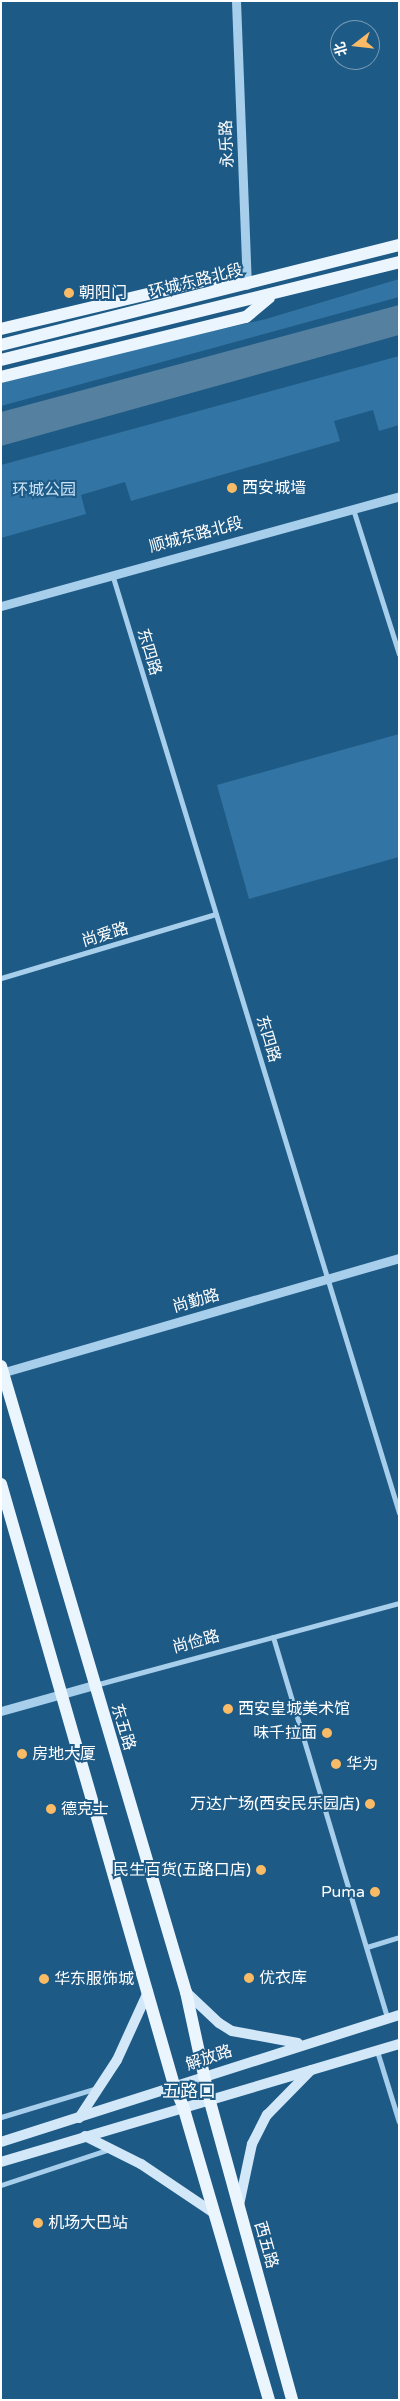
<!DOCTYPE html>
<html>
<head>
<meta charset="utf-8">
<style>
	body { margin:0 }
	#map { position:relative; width:400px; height:2401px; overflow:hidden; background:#1e5a86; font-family:"Varela Round","Noto Sans SC",sans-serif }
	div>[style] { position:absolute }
	.green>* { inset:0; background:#3274a3 }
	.water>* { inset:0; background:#55809f }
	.pedestrian>* { height:4.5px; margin:-2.25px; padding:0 2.25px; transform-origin:2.25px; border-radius:2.25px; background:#a7ceea }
	.minor>* { height:5px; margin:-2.5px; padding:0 2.5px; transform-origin:2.5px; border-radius:2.5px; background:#a7ceea }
	.tertiary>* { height:9px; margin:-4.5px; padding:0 4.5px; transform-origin:4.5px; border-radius:4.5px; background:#a7ceea }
	.secondary>* { height:10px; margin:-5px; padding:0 5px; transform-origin:5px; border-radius:5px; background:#d2e8f8 }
	.primary>* { height:12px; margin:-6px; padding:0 6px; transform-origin:6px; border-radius:6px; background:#ebf5fe }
	.dots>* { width:14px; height:14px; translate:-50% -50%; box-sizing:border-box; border:2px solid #1e5a86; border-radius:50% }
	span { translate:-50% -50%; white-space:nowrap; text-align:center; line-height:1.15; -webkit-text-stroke:4px #1e5a86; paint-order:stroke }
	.street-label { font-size:16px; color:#fff }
	.poi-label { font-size:16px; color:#fff }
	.left { translate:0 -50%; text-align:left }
	.right { translate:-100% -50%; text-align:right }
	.park-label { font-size:16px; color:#cbe5f8 }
	.neighbourhood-label { font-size:18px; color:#fff }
	.frame { position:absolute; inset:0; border:2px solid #fff; pointer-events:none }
	.north { position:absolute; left:330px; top:20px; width:50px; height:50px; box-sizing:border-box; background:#1e5a86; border:1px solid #789cb6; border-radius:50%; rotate:254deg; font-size:14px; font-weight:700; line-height:20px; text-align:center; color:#fff }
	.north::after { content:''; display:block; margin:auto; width:18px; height:22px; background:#f9bb66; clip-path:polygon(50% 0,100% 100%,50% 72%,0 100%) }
</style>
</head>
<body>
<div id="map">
	<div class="green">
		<div style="clip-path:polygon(399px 279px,399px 297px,1px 406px,1px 383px,104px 356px,266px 319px)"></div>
		<div style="clip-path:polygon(399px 356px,399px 425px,379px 431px,373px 410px,334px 421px,340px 441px,131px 501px,125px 482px,81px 495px,86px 514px,1px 538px,1px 465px)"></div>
		<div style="clip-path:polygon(399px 734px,399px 857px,249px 899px,217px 785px)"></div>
	</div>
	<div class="water">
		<div style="clip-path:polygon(399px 305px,399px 335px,1px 446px,1px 412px)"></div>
	</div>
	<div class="pedestrian">
		<div style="left:367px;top:1947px;width:34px;rotate:-17deg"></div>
	</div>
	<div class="minor">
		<div style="left:353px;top:509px;width:152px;rotate:72.4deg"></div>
		<div style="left:112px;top:574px;width:982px;rotate:73deg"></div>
		<div style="left:1px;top:978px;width:224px;rotate:-16.6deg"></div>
		<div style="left:273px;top:1637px;width:398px;rotate:73.3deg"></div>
		<div style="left:95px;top:1685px;width:315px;rotate:-15.1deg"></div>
		<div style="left:377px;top:2051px;width:74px;rotate:72.8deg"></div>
		<div style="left:1px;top:2117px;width:100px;rotate:-16.8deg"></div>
		<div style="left:1px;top:2185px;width:115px;rotate:-18.3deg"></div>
	</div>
	<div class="tertiary">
		<div style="left:236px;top:1px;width:284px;rotate:87.8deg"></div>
		<div style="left:1px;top:606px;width:413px;rotate:-15.4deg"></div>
		<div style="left:1px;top:1373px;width:414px;rotate:-16.1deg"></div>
		<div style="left:1px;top:1711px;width:97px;rotate:-15.6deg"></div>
	</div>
	<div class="secondary">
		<div style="left:186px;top:1992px;width:45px;rotate:43.2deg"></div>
		<div style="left:219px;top:2023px;width:15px;rotate:32deg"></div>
		<div style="left:232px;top:2031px;width:67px;rotate:10.3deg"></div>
		<div style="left:79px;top:2118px;width:69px;rotate:-56.8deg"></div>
		<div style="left:117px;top:2060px;width:75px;rotate:-65.5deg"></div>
		<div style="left:85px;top:2136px;width:63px;rotate:26.6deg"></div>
		<div style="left:141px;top:2164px;width:88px;rotate:33.9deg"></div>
		<div style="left:1px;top:2142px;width:418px;rotate:-17.7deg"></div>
		<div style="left:1px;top:2162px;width:415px;rotate:-16.5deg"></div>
		<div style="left:239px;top:2205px;width:62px;rotate:-78deg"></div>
		<div style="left:252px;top:2144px;width:33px;rotate:-63deg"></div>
		<div style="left:267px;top:2115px;width:63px;rotate:-45.6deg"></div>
	</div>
	<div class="primary">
		<div style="left:1px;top:329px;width:211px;rotate:-13.4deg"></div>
		<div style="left:206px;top:280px;width:34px;rotate:7deg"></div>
		<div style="left:1px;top:345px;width:410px;rotate:-14.1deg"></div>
		<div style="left:1px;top:360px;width:410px;rotate:-13.8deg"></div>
		<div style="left:1px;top:377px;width:252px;rotate:-13.8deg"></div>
		<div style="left:246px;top:317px;width:30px;rotate:-40deg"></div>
		<div style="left:1px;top:1366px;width:653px;rotate:73.54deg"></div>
		<div style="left:186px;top:1992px;width:108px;rotate:77.8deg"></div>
		<div style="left:209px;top:2098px;width:313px;rotate:74.6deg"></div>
		<div style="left:1px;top:1484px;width:625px;rotate:73.94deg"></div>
		<div style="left:174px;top:2085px;width:23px;rotate:67deg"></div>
		<div style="left:183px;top:2106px;width:306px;rotate:73.7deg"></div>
	</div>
	<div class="dots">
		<div style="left:69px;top:293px;background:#f9bb66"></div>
		<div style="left:232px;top:488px;background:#f9bb66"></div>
		<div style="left:228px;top:1709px;background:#f9bb66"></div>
		<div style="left:327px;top:1733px;background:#f9bb66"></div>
		<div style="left:22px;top:1754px;background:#f9bb66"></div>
		<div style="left:336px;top:1764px;background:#f9bb66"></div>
		<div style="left:370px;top:1804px;background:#f9bb66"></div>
		<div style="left:51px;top:1809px;background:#f9bb66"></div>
		<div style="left:261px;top:1870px;background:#f9bb66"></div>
		<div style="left:375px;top:1892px;background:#f9bb66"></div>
		<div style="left:249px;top:1978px;background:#f9bb66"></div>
		<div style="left:44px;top:1979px;background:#f9bb66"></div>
		<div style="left:38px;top:2223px;background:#f9bb66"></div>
	</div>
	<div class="street-label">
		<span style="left:227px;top:144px;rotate:-92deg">永乐路</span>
		<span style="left:196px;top:281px;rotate:-14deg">环城东路北段</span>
		<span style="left:196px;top:535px;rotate:-15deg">顺城东路北段</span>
		<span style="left:149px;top:652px;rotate:73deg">东四路</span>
		<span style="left:105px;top:935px;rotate:-17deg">尚爱路</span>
		<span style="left:268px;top:1039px;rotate:73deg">东四路</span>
		<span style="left:196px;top:1301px;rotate:-16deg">尚勤路</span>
		<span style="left:196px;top:1642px;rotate:-15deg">尚俭路</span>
		<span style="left:123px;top:1727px;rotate:73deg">东五路</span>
		<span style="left:209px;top:2058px;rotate:-18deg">解放路</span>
		<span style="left:266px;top:2245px;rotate:74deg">西五路</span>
	</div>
	<div class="poi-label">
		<span class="left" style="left:79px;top:293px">朝阳门</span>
		<span class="left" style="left:242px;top:488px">西安城墙</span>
		<span class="left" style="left:238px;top:1709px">西安皇城美术馆</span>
		<span class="right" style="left:317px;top:1733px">味千拉面</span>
		<span class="left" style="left:32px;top:1754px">房地大厦</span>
		<span class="left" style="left:346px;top:1764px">华为</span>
		<span class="right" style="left:360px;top:1804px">万达广场(西安民乐园店)</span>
		<span class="left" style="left:61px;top:1809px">德克士</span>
		<span class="right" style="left:251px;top:1870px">民生百货(五路口店)</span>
		<span class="right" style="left:365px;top:1892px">Puma</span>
		<span class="left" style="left:259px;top:1978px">优衣库</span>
		<span class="left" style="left:54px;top:1979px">华东服饰城</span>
		<span class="left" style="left:48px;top:2223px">机场大巴站</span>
	</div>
	<div class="park-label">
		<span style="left:44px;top:490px">环城公园</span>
	</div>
	<div class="neighbourhood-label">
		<span style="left:189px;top:2091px">五路口</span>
	</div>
	<div class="frame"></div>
	<div class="north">北</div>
</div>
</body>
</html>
